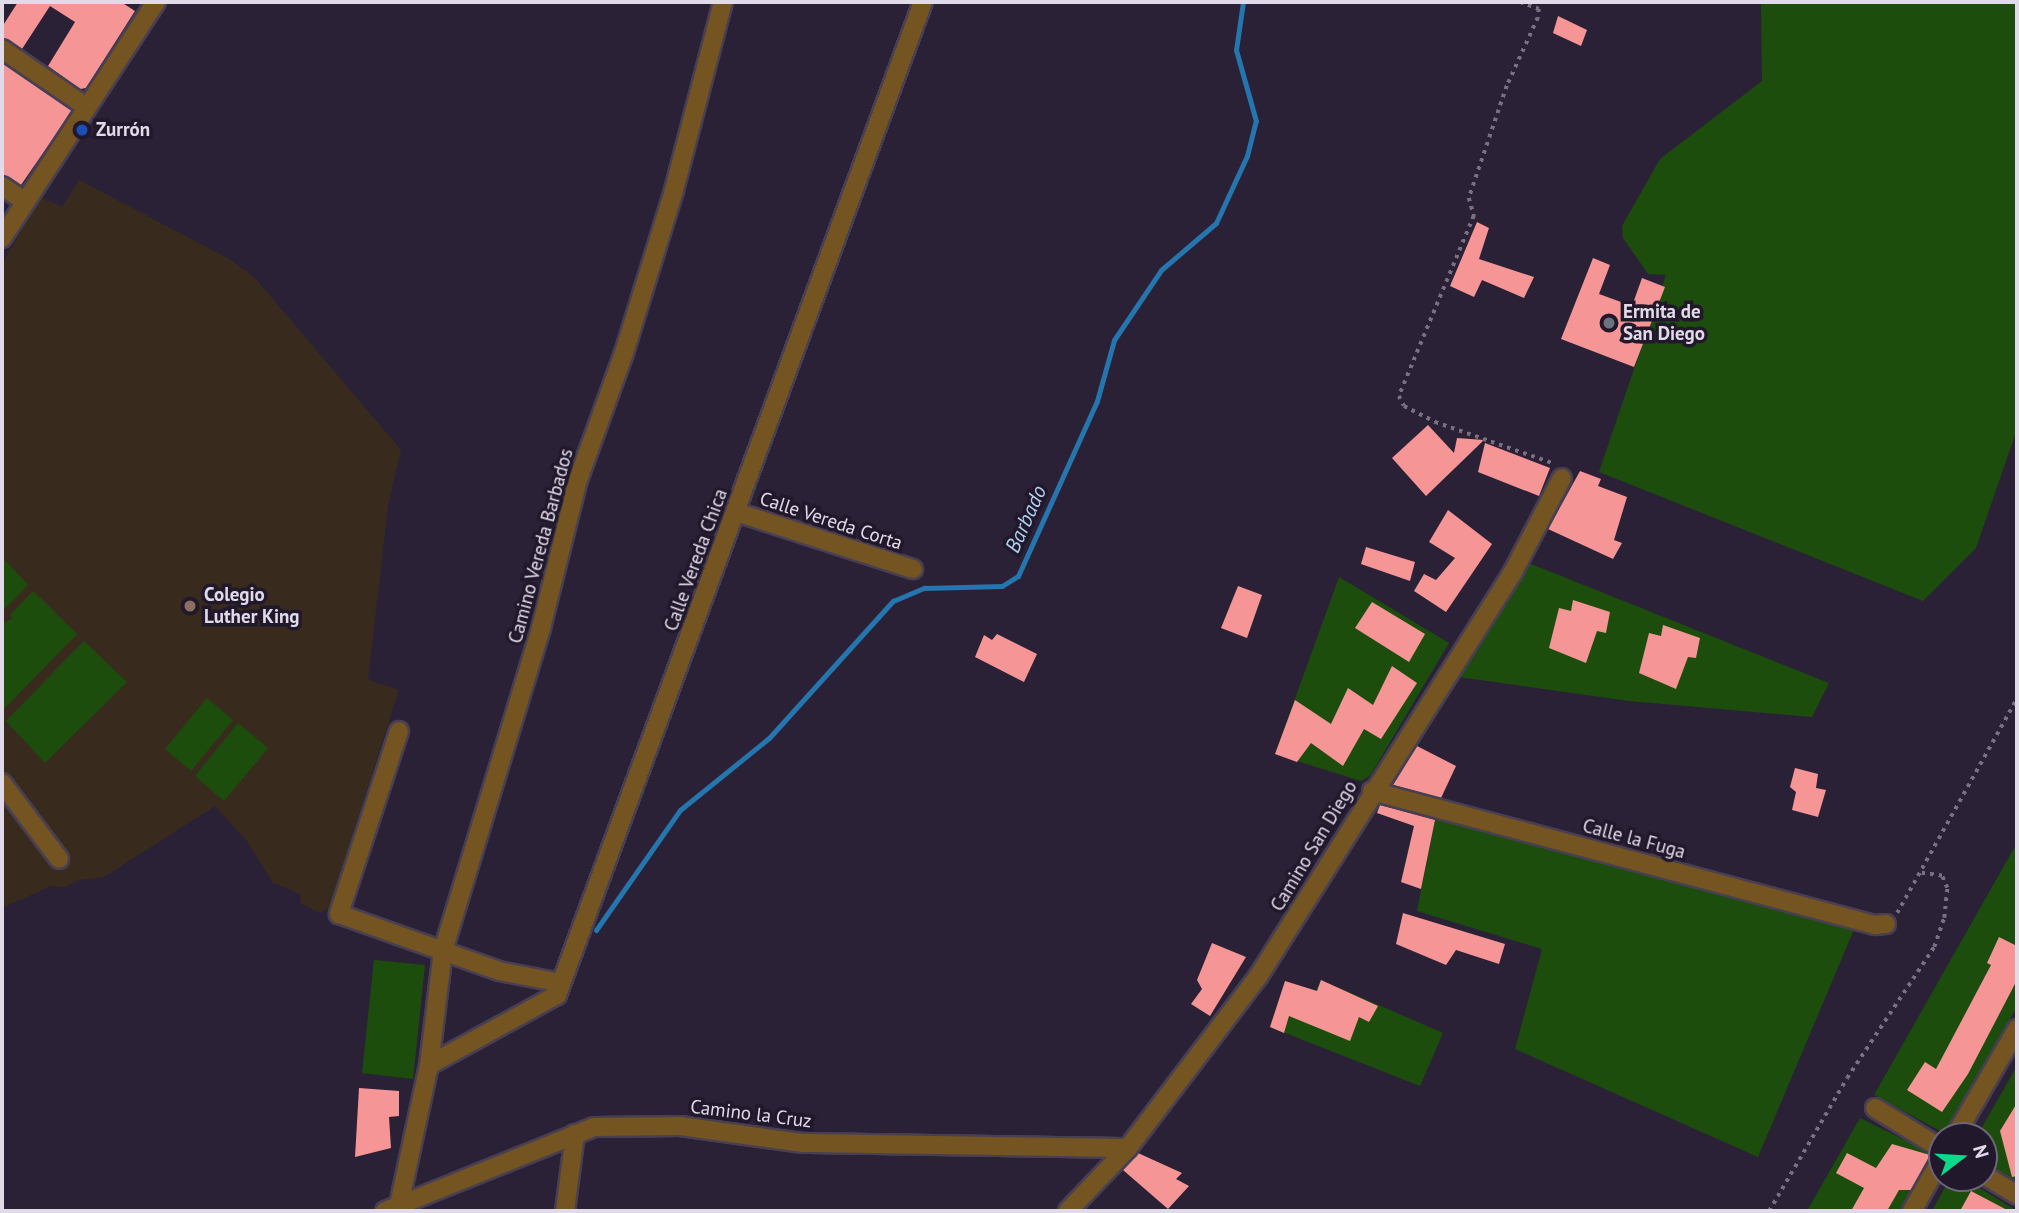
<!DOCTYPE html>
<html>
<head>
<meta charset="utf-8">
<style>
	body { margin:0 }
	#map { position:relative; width:2019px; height:1213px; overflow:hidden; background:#2b2136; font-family:"PT Sans",sans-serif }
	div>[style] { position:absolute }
	.education>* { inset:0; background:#382b1e }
	.green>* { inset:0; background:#1c4d0d }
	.stream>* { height:5px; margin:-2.5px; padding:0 2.5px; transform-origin:2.5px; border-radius:2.5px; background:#2575ae }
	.building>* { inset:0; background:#f69595 }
	.path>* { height:3.5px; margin-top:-1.75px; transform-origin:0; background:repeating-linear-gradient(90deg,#797082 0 3.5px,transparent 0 8.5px) }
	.roads { filter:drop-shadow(2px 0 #483f53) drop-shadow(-2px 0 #483f53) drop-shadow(0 2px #483f53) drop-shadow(0 -2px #483f53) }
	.minor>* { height:18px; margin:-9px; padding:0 9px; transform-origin:9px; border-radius:9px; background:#745421 }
	.dots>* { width:19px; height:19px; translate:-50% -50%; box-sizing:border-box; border:4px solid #22182c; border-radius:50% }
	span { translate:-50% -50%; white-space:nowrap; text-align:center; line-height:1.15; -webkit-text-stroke:7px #22182c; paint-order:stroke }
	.poi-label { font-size:19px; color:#e1dbe9; font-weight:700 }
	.left { translate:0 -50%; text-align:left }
	.street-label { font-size:19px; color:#e1dbe9 }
	.water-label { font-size:21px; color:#add2f1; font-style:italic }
	.frame { position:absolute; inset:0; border:4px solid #e1dbe9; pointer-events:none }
	.north { position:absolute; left:1928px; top:1122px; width:70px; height:70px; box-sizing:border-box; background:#22182c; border:2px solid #6e6678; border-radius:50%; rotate:73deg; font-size:19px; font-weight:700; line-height:28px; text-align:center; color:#e1dbe9 }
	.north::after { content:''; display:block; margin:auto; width:24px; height:32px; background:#0cd98a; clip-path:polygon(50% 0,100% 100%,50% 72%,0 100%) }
</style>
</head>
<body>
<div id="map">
	<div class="education">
		<div style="clip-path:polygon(79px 180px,231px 260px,254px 277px,401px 450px,388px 506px,368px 680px,399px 690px,329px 908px,319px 913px,301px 903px,300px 894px,273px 883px,247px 841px,215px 806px,104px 877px,80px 880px,65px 887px,51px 886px,2px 908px,2px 264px,41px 197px,62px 207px)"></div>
	</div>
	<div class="green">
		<div style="clip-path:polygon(1761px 2px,2017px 2px,2017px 429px,1976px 548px,1923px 601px,1599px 472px,1666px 275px,1648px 274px,1623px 238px,1622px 226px,1660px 159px,1762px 81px)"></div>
		<div style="clip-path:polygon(2px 557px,28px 585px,5px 609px,2px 606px)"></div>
		<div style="clip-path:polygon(1526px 562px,1829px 683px,1812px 717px,1629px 701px,1459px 677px)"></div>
		<div style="clip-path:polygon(1339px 577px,1449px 643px,1370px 776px,1361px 781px,1275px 754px)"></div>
		<div style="clip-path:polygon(33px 591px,77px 634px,2px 711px,2px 624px,13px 618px,10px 615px)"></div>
		<div style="clip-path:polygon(84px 641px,127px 682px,45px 763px,6px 721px)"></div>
		<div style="clip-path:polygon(207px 698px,233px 720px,191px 771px,165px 749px)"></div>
		<div style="clip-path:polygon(238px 723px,268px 748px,224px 801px,195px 776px)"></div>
		<div style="clip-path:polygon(1437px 811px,1858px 920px,1758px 1157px,1515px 1049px,1542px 949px,1417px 911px)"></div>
		<div style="clip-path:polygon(2017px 843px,2017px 1007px,1949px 1128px,1942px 1132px,1874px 1095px)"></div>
		<div style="clip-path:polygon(374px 960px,425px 965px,413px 1079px,362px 1073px)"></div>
		<div style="clip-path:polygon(1321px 980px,1443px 1033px,1420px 1086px,1270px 1027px,1316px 991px)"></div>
		<div style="clip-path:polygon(2017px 1066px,2017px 1181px,1984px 1164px,1984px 1136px,1977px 1136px)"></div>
		<div style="clip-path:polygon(1860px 1118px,1935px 1155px,1903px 1211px,1807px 1211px)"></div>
		<div style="clip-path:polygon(1959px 1178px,1963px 1178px,2017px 1211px,1932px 1211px,1948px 1182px)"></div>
	</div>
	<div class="stream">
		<div style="left:596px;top:930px;width:146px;rotate:-55deg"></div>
		<div style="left:680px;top:810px;width:114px;rotate:-39deg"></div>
		<div style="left:769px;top:738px;width:185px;rotate:-47.9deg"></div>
		<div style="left:893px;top:601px;width:34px;rotate:-23deg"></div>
		<div style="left:924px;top:588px;width:78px;rotate:-1.5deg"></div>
		<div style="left:1002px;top:586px;width:19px;rotate:-32deg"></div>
		<div style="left:1018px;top:576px;width:192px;rotate:-65.7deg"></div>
		<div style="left:1097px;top:401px;width:63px;rotate:-74.4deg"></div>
		<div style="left:1114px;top:340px;width:84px;rotate:-56.1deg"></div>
		<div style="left:1161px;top:270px;width:72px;rotate:-40.5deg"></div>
		<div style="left:1216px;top:223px;width:74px;rotate:-65.2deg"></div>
		<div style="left:1247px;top:156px;width:36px;rotate:-76deg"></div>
		<div style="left:1256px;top:121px;width:74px;rotate:-105.7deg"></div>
		<div style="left:1236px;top:50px;width:49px;rotate:-81.7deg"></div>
	</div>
	<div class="building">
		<div style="clip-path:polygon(18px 2px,121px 2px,135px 11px,86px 88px,80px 89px,48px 66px,75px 22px,50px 6px,22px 49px,2px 38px,2px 27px)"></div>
		<div style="clip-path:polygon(1558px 16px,1587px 30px,1581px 46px,1553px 33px)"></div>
		<div style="clip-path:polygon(2px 63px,72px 111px,21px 185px,2px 175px)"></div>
		<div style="clip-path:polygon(1477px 222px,1489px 228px,1479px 259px,1534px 277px,1524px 298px,1482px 280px,1474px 297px,1450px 286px)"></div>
		<div style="clip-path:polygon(1593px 258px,1610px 265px,1599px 294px,1632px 306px,1642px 278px,1665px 287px,1634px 367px,1561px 339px)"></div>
		<div style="clip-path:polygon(1428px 425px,1454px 453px,1457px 438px,1484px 440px,1426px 496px,1392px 458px)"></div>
		<div style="clip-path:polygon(1485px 443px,1550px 468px,1539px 496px,1478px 472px)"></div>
		<div style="clip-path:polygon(1580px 471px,1601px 479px,1598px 486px,1627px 497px,1614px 540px,1622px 543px,1613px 559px,1548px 529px)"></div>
		<div style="clip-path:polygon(1448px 510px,1492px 544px,1446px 612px,1414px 591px,1424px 574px,1436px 580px,1455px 558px,1429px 542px)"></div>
		<div style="clip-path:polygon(1366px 547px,1415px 562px,1410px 581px,1361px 564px)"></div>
		<div style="clip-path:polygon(1238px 586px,1262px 595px,1247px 638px,1221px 628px)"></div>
		<div style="clip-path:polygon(1573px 600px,1610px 612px,1606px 633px,1597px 631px,1586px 663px,1549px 648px,1559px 608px,1571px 611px)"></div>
		<div style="clip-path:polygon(1372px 602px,1425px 634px,1409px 662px,1355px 628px)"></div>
		<div style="clip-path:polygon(1663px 625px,1700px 638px,1696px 658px,1688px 657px,1676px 689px,1639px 673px,1649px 633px,1661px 636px)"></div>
		<div style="clip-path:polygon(997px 634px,1037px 654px,1024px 682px,975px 657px,984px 635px,992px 640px)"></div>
		<div style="clip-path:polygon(1392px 666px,1417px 683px,1381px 739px,1364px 729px,1343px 766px,1311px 743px,1297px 762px,1275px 754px,1295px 700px,1331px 724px,1348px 688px,1373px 705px)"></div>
		<div style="clip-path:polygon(1417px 746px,1456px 766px,1441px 798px,1393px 785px)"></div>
		<div style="clip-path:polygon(1795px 768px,1818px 774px,1816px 788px,1826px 790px,1818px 817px,1792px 810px,1796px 792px,1790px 787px)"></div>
		<div style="clip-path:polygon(1380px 805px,1435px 820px,1421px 889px,1401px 882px,1414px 826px,1377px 813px)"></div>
		<div style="clip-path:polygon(1403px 913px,1505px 944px,1499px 964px,1456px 950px,1446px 965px,1396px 944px)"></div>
		<div style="clip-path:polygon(1999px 937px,2017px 946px,2017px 980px,1968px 1074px,1942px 1112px,1907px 1090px,1925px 1062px,1936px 1069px,1991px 965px,1987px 963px)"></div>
		<div style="clip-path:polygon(1212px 943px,1246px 957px,1210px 1016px,1191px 1004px,1202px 989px,1197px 980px)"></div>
		<div style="clip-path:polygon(1321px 980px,1378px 1006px,1369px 1022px,1359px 1017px,1350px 1041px,1289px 1016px,1284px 1033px,1270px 1027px,1285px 981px,1317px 991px)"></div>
		<div style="clip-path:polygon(359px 1088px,399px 1091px,399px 1116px,389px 1117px,391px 1148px,355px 1157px)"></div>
		<div style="clip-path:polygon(2017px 1103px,2017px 1176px,2012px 1177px,2000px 1131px)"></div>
		<div style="clip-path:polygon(1892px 1144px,1930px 1155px,1911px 1190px,1899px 1190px,1887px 1211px,1851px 1211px,1864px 1188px,1836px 1173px,1847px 1153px,1876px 1168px)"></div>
		<div style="clip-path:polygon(1138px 1153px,1182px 1173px,1176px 1179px,1189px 1186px,1168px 1209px,1123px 1170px)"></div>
		<div style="clip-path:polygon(1971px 1191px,2009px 1211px,1960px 1211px)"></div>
	</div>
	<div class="path">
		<div style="left:1520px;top:2px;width:20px;rotate:20deg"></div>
		<div style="left:1539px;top:9px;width:9px;rotate:96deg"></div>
		<div style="left:1538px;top:18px;width:75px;rotate:114.5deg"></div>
		<div style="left:1507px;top:86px;width:118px;rotate:108.7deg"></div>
		<div style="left:1469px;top:198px;width:19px;rotate:74deg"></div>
		<div style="left:1474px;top:216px;width:195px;rotate:112.6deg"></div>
		<div style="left:1399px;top:396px;width:11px;rotate:63deg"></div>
		<div style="left:1404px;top:406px;width:35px;rotate:27deg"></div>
		<div style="left:1435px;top:422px;width:124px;rotate:19.3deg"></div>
		<div style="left:1897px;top:913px;width:246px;rotate:-60.8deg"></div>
		<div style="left:1769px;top:1211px;width:154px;rotate:-59.6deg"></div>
		<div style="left:1847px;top:1078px;width:157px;rotate:-56.4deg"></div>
		<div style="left:1934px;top:947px;width:31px;rotate:-71deg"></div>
		<div style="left:1944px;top:918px;width:30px;rotate:-84deg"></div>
		<div style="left:1947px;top:888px;width:13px;rotate:-113deg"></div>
		<div style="left:1942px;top:876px;width:22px;rotate:-172deg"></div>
	</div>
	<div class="roads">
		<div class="minor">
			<div style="left:2px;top:49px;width:101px;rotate:34.5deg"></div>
			<div style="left:2px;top:186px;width:25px;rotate:34deg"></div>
			<div style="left:2px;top:238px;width:282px;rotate:-56.9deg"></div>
			<div style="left:736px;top:512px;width:186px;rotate:17.9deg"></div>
			<div style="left:399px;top:731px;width:193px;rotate:108.2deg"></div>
			<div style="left:339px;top:914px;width:170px;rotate:19.6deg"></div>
			<div style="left:499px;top:971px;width:63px;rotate:11deg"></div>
			<div style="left:2px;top:783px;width:95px;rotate:53.1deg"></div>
			<div style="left:1372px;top:791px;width:521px;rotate:14.92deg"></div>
			<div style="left:1875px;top:925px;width:11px;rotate:-5deg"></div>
			<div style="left:429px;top:1065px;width:146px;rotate:-28.7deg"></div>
			<div style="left:557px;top:995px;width:1058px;rotate:-69.77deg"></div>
			<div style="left:1875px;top:1108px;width:79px;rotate:31.5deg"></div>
			<div style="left:1955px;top:1136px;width:124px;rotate:-59.9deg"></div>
			<div style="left:1984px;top:1175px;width:39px;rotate:31deg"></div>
			<div style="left:399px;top:1205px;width:143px;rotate:-77.9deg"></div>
			<div style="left:429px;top:1065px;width:115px;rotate:-83deg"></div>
			<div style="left:443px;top:951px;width:338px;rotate:-73.1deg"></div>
			<div style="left:541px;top:628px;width:153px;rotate:-76deg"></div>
			<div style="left:578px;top:480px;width:135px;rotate:-70.1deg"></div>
			<div style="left:624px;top:353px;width:170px;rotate:-72.9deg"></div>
			<div style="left:674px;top:190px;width:194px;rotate:-75.4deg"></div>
			<div style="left:385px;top:1211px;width:225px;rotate:-21.9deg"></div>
			<div style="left:594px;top:1127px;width:86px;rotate:-0.7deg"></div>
			<div style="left:680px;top:1126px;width:124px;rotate:7.9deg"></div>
			<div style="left:803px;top:1143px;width:325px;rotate:0.9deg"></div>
			<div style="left:565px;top:1211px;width:78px;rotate:-82.6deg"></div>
			<div style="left:1068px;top:1211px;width:87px;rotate:-46.4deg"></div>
			<div style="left:1128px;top:1148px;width:215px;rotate:-52.8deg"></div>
			<div style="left:1258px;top:977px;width:476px;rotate:-57.8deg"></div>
			<div style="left:1512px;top:574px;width:108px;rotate:-62.5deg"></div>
			<div style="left:1912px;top:1211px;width:61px;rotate:-60.5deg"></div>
		</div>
	</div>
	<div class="dots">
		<div style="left:82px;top:130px;background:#1a4fb4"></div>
		<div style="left:1609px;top:323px;background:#6b7280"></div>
		<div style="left:190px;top:606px;background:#8d6e63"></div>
	</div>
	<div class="poi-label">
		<span class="left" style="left:96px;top:130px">Zurrón</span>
		<span class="left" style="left:1623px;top:323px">Ermita de<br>San Diego</span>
		<span class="left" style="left:204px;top:606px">Colegio<br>Luther King</span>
	</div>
	<div class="street-label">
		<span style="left:831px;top:521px;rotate:18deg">Calle Vereda Corta</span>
		<span style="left:541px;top:546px;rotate:-75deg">Camino Vereda Barbados</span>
		<span style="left:696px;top:560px;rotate:-70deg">Calle Vereda Chica</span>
		<span style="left:1634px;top:839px;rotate:15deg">Calle la Fuga</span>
		<span style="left:1314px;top:846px;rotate:-59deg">Camino San Diego</span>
		<span style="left:751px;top:1114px;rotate:7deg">Camino la Cruz</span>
	</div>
	<div class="water-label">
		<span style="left:1026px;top:519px;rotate:-66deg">Barbado</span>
	</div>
	<div class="frame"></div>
	<div class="north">N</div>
</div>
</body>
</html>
